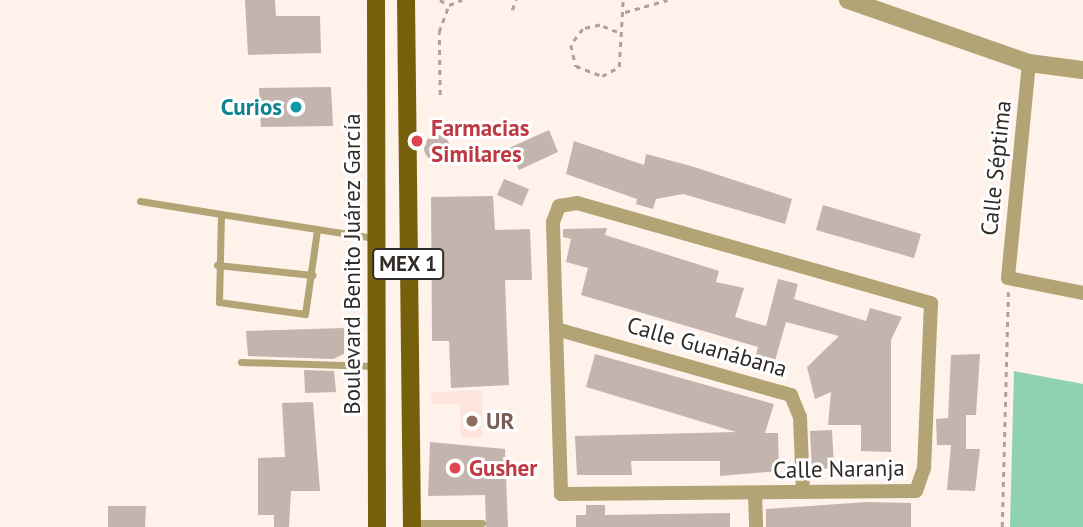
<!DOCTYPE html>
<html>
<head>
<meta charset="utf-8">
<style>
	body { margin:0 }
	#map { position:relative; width:1083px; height:527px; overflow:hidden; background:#fff2eb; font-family:"PT Sans",sans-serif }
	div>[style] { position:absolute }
	.education>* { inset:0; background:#fee4dd }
	.green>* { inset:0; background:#8fd2b3 }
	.building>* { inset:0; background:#c3b5ad }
	.round { border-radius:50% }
	.path>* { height:2.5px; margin-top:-1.25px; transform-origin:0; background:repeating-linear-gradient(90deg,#aca29c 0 5px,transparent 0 10px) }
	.service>* { height:7px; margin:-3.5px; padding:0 3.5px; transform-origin:3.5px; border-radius:3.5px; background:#b3a476 }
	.minor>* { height:14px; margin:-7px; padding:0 7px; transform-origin:7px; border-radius:7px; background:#b3a476 }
	.tertiary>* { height:18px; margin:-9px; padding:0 9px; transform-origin:9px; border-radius:9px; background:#b3a476 }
	.primary>* { height:18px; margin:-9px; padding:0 9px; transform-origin:9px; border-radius:9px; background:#77600b }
	.dots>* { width:19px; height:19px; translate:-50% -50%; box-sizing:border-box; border:4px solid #fff; border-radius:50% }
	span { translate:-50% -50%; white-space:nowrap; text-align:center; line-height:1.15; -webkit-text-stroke:6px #fff; paint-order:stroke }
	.shield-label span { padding:2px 5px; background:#fff; border:2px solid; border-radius:5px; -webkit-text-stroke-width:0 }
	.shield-label { font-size:21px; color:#322c29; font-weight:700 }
	.culture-label { font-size:23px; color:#0d838f; font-weight:700 }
	.right { translate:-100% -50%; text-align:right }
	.health-label { font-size:23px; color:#be3a42; font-weight:700 }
	.left { translate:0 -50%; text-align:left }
	.street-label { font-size:23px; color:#322c29 }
	.education-label { font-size:23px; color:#785e54; font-weight:700 }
</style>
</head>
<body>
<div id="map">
	<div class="education">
		<div style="clip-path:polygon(482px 390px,482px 437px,461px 438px,460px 404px,432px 404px,431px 392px)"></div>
	</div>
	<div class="green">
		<div style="clip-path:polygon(1014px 371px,1083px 384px,1083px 527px,1010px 527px)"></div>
	</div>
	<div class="building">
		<div style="clip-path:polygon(245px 0,275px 0,276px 16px,320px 16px,321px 53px,248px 55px)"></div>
		<div style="clip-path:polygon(331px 87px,333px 126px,261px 127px,259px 88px)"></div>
		<div style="clip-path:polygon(549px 130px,558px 152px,519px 170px,509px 148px)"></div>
		<div class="round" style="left:424px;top:135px;width:26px;height:26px"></div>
		<div style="clip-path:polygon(574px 141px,644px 165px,646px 154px,691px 166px,792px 199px,785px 224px,683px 194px,656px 199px,653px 209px,636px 204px,637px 199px,566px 174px)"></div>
		<div style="clip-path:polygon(504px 179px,529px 189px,522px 206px,497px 195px)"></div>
		<div style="clip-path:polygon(493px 196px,495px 230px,530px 229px,532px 280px,505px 280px,509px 385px,451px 388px,449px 341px,432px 341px,431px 197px)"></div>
		<div style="clip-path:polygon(823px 205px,921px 234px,914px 258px,816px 230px)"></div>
		<div style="clip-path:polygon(607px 228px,605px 235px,719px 271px,716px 282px,744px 288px,735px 317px,766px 326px,778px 279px,798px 284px,794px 299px,866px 321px,870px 308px,902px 317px,891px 340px,891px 452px,861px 451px,861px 425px,828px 425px,831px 392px,815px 399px,807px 367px,839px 336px,786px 322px,774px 364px,755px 358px,758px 347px,581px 295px,588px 268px,566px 262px,571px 239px,563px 237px,563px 229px)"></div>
		<div style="clip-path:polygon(344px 328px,344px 354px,333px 359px,248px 356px,246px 331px)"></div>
		<div style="clip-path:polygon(595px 354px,774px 404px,765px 433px,778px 433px,779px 471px,720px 476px,720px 461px,631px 461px,632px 475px,577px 475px,575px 436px,736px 432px,586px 387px)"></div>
		<div style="clip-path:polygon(980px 354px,976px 415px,966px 415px,966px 449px,980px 449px,975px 491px,947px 490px,951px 445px,937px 445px,936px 419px,948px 418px,951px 355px)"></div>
		<div style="clip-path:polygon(304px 370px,334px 371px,336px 392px,305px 393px)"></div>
		<div style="clip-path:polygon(313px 402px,320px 491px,291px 491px,289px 527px,274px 527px,274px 515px,258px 515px,258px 458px,285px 457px,282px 403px)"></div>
		<div style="clip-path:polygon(832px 430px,834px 468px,812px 470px,810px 431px)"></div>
		<div style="clip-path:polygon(430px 442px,505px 449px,508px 527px,486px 527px,485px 495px,428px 496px)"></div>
		<div style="clip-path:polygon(867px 502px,911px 503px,911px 527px,766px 527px,766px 509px)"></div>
		<div style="clip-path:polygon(586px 505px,605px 505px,605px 515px,730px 513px,730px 527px,576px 527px,576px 515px,586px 515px)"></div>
		<div style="clip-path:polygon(108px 506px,146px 506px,145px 527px,108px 527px)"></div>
	</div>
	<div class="path">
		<div style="left:440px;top:0;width:10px;rotate:29deg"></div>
		<div style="left:449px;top:5px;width:14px;rotate:-21deg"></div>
		<div style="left:512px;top:10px;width:11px;rotate:-68deg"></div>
		<div style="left:625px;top:12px;width:44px;rotate:-15.9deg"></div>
		<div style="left:617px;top:32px;width:18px;rotate:-158deg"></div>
		<div style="left:600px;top:25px;width:17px;rotate:167deg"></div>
		<div style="left:583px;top:29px;width:20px;rotate:127deg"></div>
		<div style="left:571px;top:45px;width:22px;rotate:77deg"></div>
		<div style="left:576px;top:66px;width:28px;rotate:21deg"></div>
		<div style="left:602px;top:76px;width:19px;rotate:-28deg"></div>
		<div style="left:619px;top:67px;width:67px;rotate:-86.6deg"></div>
		<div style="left:440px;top:95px;width:63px;rotate:-90.9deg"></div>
		<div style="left:439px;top:32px;width:29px;rotate:-70deg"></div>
		<div style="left:1002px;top:527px;width:235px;rotate:-88.5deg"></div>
	</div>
	<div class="service">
		<div style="left:140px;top:201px;width:82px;rotate:9.1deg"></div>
		<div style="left:317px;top:230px;width:85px;rotate:98.1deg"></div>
		<div style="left:305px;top:314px;width:87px;rotate:-172.1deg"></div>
		<div style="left:219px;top:302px;width:88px;rotate:-88.7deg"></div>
		<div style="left:221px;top:214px;width:156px;rotate:8.9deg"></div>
		<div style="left:217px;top:265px;width:96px;rotate:6deg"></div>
		<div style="left:241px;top:362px;width:135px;rotate:1.7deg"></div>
		<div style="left:413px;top:523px;width:69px"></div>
	</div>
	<div class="minor">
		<div style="left:1029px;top:63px;width:216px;rotate:95.6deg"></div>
		<div style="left:1008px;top:278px;width:76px;rotate:11.3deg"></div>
		<div style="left:577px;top:203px;width:368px;rotate:15.8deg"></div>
		<div style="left:931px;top:303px;width:165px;rotate:92.4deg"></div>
		<div style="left:924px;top:468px;width:24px;rotate:109deg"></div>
		<div style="left:916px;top:491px;width:355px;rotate:179.5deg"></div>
		<div style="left:561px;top:494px;width:272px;rotate:-91.7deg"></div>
		<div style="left:553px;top:222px;width:17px;rotate:-69deg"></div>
		<div style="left:559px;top:206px;width:18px;rotate:-9deg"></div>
		<div style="left:556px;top:329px;width:244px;rotate:15.7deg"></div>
		<div style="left:791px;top:395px;width:24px;rotate:68deg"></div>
		<div style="left:800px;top:417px;width:74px;rotate:87.7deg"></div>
		<div style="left:755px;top:494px;width:33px;rotate:88deg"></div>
	</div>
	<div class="tertiary">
		<div style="left:848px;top:0;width:192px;rotate:19.2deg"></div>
		<div style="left:1029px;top:63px;width:54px;rotate:7.4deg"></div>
	</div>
	<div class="primary">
		<div style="left:376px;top:0;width:527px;rotate:89.89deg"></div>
		<div style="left:406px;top:0;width:527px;rotate:89.35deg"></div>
	</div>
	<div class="dots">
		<div style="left:296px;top:107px;background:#0f9aa8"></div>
		<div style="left:417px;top:141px;background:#e0444e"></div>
		<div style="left:472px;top:421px;background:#8d6e63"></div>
		<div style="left:455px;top:468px;background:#e0444e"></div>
	</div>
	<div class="shield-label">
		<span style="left:408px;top:264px">MEX 1</span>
	</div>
	<div class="culture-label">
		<span class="right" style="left:282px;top:107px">Curios</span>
	</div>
	<div class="health-label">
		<span class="left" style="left:431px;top:141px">Farmacias<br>Similares</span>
		<span class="left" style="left:469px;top:468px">Gusher</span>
	</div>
	<div class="street-label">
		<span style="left:996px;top:168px;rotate:-84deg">Calle Séptima</span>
		<span style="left:352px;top:264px;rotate:-90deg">Boulevard Benito Juárez García</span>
		<span style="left:707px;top:347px;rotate:16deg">Calle Guanábana</span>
		<span style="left:839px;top:469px;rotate:-1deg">Calle Naranja</span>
	</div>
	<div class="education-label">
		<span class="left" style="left:486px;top:421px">UR</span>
	</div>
</div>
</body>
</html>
